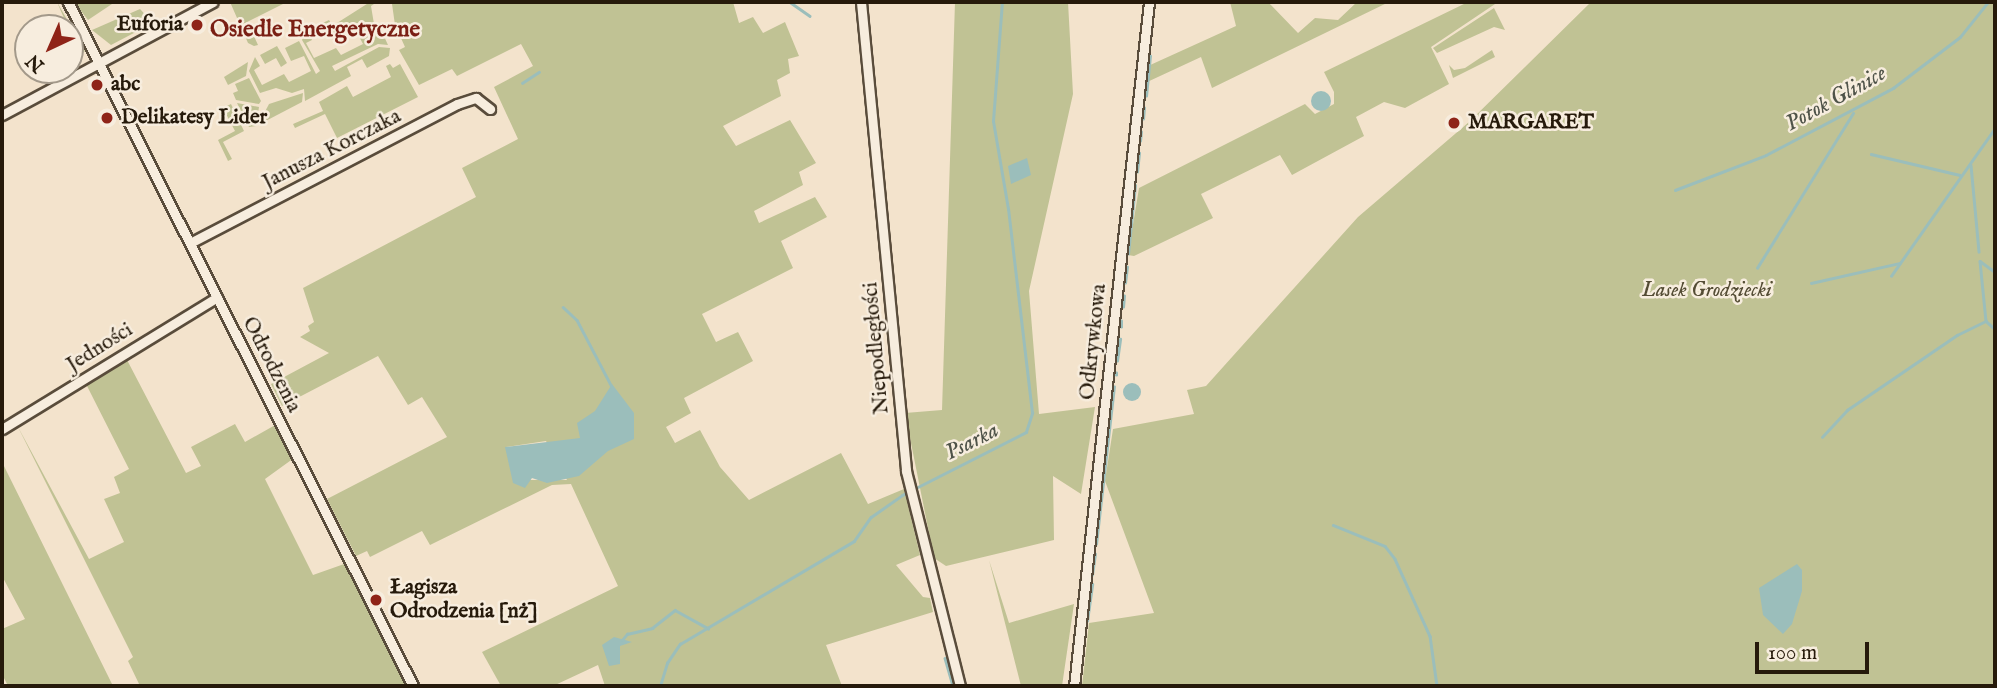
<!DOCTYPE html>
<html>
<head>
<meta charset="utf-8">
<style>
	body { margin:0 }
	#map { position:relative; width:1997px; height:688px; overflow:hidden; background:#f3e3cc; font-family:"IM FELL English",serif }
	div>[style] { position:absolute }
	.green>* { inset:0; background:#c0c294 }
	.water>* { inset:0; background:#9bbebb }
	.round { border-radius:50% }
	.stream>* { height:2.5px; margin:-1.25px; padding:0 1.25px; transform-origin:1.25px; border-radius:1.25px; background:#9bbebb }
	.roads { filter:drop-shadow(2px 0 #594c3b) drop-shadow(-2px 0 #594c3b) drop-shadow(0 2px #594c3b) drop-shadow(0 -2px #594c3b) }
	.minor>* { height:9px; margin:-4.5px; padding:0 4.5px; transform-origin:4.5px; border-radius:4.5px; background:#f7edde }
	.dots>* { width:19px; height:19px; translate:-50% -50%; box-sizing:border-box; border:4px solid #f7edde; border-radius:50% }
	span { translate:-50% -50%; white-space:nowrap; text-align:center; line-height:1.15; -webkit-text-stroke:5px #f7edde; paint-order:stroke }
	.poi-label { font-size:21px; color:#261a0b; font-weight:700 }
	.right { translate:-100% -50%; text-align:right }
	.left { translate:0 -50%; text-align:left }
	.street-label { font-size:21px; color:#261a0b }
	.park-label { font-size:21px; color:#544c34; font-style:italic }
	.neighbourhood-label { font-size:23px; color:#7a1f14; font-weight:700 }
	.water-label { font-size:23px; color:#4f5349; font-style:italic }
	.frame { position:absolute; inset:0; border:4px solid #261a0b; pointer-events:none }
	.north { position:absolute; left:14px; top:14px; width:70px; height:70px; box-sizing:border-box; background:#f7edde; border:2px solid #a3998a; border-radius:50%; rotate:224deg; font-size:19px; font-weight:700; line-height:28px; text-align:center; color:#261a0b }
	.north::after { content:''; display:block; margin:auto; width:24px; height:32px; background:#8f2418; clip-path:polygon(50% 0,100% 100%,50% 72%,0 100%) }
	.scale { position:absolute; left:1755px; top:642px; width:114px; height:32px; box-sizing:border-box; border:4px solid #261a0b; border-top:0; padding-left:9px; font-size:21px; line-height:24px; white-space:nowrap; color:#261a0b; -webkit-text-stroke:5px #f7edde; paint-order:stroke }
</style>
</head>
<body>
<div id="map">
	<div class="green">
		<div style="clip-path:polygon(57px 2px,85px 51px,70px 65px,80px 55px)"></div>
		<div style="clip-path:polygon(74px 2px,115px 2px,88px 20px)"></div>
		<div style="clip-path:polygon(230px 2px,287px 2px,241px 25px,246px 37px,253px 34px,258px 45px,254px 46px,248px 43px)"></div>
		<div style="clip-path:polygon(370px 2px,377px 2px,371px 6px,375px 30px,382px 32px,388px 45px,378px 44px,332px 66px,335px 71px,379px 47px,390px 48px,389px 56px,367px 68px,362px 59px,347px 67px,351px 76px,305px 101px,304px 89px,292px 93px,276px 88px,260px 93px,249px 71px,255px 57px,260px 66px,254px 70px,262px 85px,284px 74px,289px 82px,311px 71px,304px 56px,291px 61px,285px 48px,299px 41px,316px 74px,320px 71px,302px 40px,305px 33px,307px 30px,312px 40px,306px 43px,314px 58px,336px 48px,341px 55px,363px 44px,355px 29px,343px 35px,337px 23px)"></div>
		<div style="clip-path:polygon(evenodd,398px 2px,733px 2px,739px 23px,753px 17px,763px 33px,785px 22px,799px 56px,788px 59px,790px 73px,777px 80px,781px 96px,723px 126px,736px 146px,790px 120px,816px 163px,799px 172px,803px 185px,754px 211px,759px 223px,815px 197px,827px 217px,781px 241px,793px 268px,702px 314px,716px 342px,738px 332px,753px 361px,684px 398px,691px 413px,666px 427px,675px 443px,700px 430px,720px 467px,749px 500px,841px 453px,868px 504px,904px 489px,920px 555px,896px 565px,923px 597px,930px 598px,933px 612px,826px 645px,842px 686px,605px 686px,598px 665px,553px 686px,501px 686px,482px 652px,618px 586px,571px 484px,552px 485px,430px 545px,422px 531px,370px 557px,367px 551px,356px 556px,327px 499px,447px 437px,422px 397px,408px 405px,378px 356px,282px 406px,271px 384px,329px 353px,300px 337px,310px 331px,308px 326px,314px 322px,303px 288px,476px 197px,462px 168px,518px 139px,494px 87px,533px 66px,521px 44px,457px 76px,452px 69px,419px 85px,399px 50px,405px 47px,395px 25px,392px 4px,398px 2px,546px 441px,567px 480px,529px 480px,506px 447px,546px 441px)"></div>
		<div style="clip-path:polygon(955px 2px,1068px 2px,1073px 94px,1029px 291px,1039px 414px,1095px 407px,1081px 494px,1053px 476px,1054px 540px,946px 566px,934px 558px,905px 413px,942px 410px)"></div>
		<div style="clip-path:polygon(1230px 2px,1268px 2px,1298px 33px,1315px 18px,1338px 20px,1357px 2px,1389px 2px,1212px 88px,1201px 57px,1145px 83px,1148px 66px,1236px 26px)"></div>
		<div style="clip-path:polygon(1468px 2px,1498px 2px,1431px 47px,1449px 84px,1405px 108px,1384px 102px,1356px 117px,1364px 136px,1292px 175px,1280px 155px,1201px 194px,1213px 218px,1134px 256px,1128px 255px,1139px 188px,1305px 104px,1315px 114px,1334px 104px,1334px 92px,1324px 72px)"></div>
		<div style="clip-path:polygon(1591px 2px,1995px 2px,1995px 686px,1082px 686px,1089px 623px,1154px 613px,1105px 481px,1113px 429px,1194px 414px,1187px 390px,1206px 386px,1358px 217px,1469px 122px)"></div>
		<div style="clip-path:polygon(1494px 8px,1505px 30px,1494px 27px,1437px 53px,1433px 48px)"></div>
		<div style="clip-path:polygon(140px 9px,153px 23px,111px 45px,92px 30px)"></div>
		<div style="clip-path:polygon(329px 20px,339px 37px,333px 40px,328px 32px,316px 38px,312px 28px)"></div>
		<div style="clip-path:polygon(277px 46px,287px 63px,281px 67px,276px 58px,265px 64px,260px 55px)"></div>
		<div style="clip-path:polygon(1492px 50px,1495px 57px,1453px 78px,1449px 65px,1454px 70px,1465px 68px)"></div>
		<div style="clip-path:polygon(248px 62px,246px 76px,228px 85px,224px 77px)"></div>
		<div style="clip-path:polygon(390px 64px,393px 68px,400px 64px,418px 97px,337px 138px,325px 114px,295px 128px,293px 124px,323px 111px,319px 102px,347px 86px,353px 97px,391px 77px,386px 66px)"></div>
		<div style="clip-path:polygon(249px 78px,261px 101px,259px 104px,236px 100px,233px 93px,238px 91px,235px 84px)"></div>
		<div style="clip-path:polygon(303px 93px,302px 102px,258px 125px,269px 104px)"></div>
		<div style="clip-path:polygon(237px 103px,259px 107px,256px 126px,249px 127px)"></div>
		<div style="clip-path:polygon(231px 104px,244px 131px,223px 142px,232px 159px,228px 161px,218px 140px,235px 131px,223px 108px)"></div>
		<div style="clip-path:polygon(126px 358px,186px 473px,201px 466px,191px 447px,235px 424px,245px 442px,277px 424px,294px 458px,265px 479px,313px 575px,347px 563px,409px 686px,140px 686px,128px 661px,133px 657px,17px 425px,89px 559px,124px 542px,104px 499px,120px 493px,114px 477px,129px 469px,86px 384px)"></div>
		<div style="clip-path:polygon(2px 462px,61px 581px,113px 686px,8px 686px,2px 674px,2px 629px,25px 619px,2px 576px)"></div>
		<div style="clip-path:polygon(989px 560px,1009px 623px,1074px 604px,1062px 686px,1021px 686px)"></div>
	</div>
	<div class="water">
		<div class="round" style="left:1311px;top:91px;width:20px;height:20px"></div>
		<div style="clip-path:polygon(1027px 158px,1031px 175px,1011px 184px,1008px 166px)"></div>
		<div class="round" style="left:1123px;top:383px;width:18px;height:18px"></div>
		<div style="clip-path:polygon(612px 384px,634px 413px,634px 439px,608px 451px,579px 476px,547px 483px,532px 478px,525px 488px,513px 483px,505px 447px,580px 438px,577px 423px,595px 411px)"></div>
		<div style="clip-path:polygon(1797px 564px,1802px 570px,1802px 591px,1792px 624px,1783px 634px,1763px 615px,1759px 588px)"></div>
		<div style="clip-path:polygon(614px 637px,632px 642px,620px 646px,620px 664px,609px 666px,602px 645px)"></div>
	</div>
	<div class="stream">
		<div style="left:790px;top:2px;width:24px;rotate:35deg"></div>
		<div style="left:522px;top:83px;width:20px;rotate:-33deg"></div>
		<div style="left:1146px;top:96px;width:40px;rotate:-84.3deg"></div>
		<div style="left:1143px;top:119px;width:11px;rotate:-85deg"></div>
		<div style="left:1140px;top:141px;width:9px;rotate:-84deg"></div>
		<div style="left:1871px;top:154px;width:91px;rotate:13.3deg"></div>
		<div style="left:1971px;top:165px;width:87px;rotate:84.7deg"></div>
		<div style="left:1137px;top:172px;width:19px;rotate:-84deg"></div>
		<div style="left:1675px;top:190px;width:97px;rotate:-21deg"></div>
		<div style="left:1766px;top:155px;width:144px;rotate:-27.8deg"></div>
		<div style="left:1893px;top:88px;width:84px;rotate:-37.3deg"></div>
		<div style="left:1960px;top:37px;width:45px;rotate:-51.3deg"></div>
		<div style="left:1128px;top:254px;width:69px;rotate:-84.2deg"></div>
		<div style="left:1980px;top:261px;width:60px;rotate:84.3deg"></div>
		<div style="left:1986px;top:321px;width:12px;rotate:42deg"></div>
		<div style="left:1980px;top:261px;width:19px;rotate:36deg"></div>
		<div style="left:1757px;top:268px;width:182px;rotate:-58.2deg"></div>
		<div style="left:1891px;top:276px;width:181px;rotate:-54.9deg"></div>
		<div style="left:1125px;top:283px;width:16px;rotate:-83deg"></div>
		<div style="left:1811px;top:283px;width:91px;rotate:-12.7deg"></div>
		<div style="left:563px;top:307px;width:19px;rotate:43deg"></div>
		<div style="left:577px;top:320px;width:76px;rotate:62.4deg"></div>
		<div style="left:1123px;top:307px;width:11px;rotate:-85deg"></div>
		<div style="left:1121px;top:327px;width:6px;rotate:-90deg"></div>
		<div style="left:1117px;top:361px;width:22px;rotate:-82deg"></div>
		<div style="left:1116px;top:375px;width:2px;rotate:-90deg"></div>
		<div style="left:1822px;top:437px;width:37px;rotate:-47deg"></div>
		<div style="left:1847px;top:410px;width:133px;rotate:-34.3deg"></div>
		<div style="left:1957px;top:335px;width:32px;rotate:-26deg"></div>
		<div style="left:1333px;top:525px;width:56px;rotate:22deg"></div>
		<div style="left:1385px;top:546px;width:16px;rotate:52deg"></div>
		<div style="left:1395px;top:559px;width:85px;rotate:65.6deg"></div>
		<div style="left:1430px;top:636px;width:50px;rotate:82deg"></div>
		<div style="left:1096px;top:544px;width:158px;rotate:-83.5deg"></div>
		<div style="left:1092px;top:575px;width:21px;rotate:-82deg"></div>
		<div style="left:1087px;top:621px;width:37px;rotate:-82deg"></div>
		<div style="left:622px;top:640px;width:8px;rotate:-50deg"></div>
		<div style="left:627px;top:634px;width:26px;rotate:-13deg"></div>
		<div style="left:652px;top:628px;width:29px;rotate:-38deg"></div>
		<div style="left:675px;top:610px;width:38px;rotate:29deg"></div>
		<div style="left:945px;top:658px;width:29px;rotate:74deg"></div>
		<div style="left:660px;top:686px;width:24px;rotate:-73deg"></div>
		<div style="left:667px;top:663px;width:23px;rotate:-56deg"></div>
		<div style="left:680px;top:644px;width:202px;rotate:-30.6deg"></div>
		<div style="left:854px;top:541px;width:29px;rotate:-55deg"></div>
		<div style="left:871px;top:517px;width:38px;rotate:-35deg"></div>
		<div style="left:902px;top:495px;width:139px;rotate:-26.9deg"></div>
		<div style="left:1026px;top:432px;width:20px;rotate:-72deg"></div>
		<div style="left:1032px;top:413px;width:205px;rotate:-96.7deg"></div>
		<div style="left:1008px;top:209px;width:89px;rotate:-99.7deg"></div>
		<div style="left:993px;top:121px;width:119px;rotate:-85.7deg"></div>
	</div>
	<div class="roads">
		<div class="minor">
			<div style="left:68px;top:2px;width:766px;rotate:63.23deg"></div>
			<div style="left:861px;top:2px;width:471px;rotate:84.5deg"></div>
			<div style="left:906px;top:471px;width:222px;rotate:75.9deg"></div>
			<div style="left:2px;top:115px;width:239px;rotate:-28.2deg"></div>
			<div style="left:190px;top:243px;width:301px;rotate:-27.5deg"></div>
			<div style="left:457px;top:104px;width:20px;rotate:-18deg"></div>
			<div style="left:476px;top:98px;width:18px;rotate:38deg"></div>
			<div style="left:2px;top:429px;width:252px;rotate:-31.5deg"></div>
			<div style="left:1074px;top:686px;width:688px;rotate:-83.74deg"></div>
		</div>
	</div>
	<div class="dots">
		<div style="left:197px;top:25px;background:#8f2418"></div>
		<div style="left:97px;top:85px;background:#8f2418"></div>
		<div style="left:107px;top:118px;background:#8f2418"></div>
		<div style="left:1454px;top:123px;background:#8f2418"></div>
		<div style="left:376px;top:600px;background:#8f2418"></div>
	</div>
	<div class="poi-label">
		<span class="right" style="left:183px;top:25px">Euforia</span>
		<span class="left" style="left:111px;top:85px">abc</span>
		<span class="left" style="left:121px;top:118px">Delikatesy Lider</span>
		<span class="left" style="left:1468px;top:123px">MARGARET</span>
		<span class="left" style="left:390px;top:600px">Łagisza<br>Odrodzenia [nż]</span>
	</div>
	<div class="street-label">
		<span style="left:332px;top:150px;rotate:-27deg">Janusza Korczaka</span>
		<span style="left:1094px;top:342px;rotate:-84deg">Odkrywkowa</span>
		<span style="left:100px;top:348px;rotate:-32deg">Jedności</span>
		<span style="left:877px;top:348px;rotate:-95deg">Niepodległości</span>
		<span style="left:271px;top:365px;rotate:63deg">Odrodzenia</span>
	</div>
	<div class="park-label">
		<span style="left:1707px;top:291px">Lasek Grodziecki</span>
	</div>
	<div class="neighbourhood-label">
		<span style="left:315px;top:30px">Osiedle Energetyczne</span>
	</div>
	<div class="water-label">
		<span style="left:1836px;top:99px;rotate:-29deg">Potok Glinice</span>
		<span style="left:972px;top:442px;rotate:-27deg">Psarka</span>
	</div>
	<div class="frame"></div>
	<div class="north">N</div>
	<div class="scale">100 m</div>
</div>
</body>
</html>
